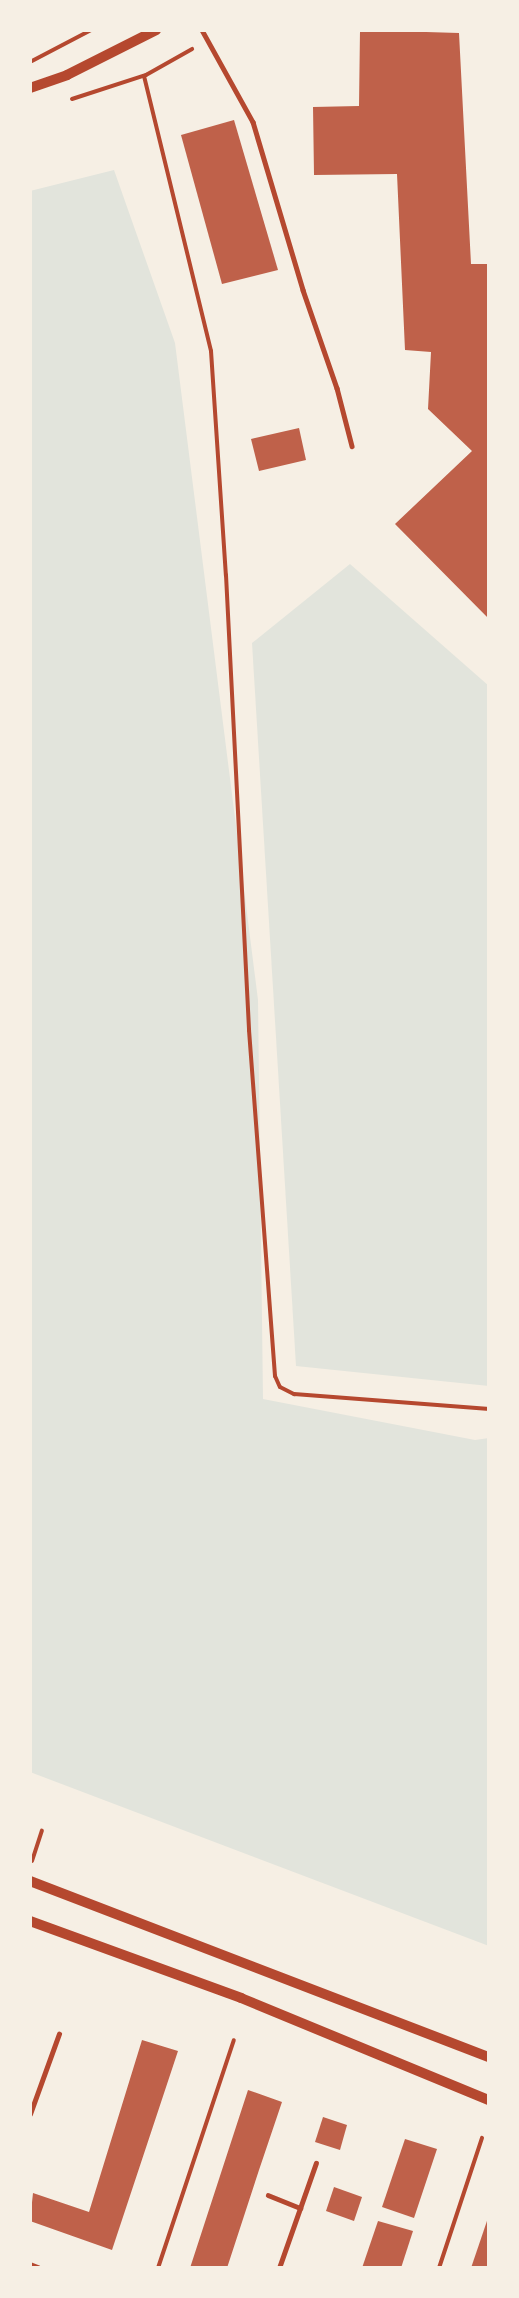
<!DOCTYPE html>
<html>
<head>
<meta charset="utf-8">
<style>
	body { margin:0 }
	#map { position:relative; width:519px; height:2298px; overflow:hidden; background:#f6efe4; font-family:Bitter,serif }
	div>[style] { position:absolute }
	.green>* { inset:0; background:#e2e4dc }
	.building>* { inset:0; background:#bf614a }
	.path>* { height:4px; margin:-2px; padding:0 2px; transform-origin:2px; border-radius:2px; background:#b5482f }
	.service>* { height:4.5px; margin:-2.25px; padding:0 2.25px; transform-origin:2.25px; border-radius:2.25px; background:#b5482f }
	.minor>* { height:6px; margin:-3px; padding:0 3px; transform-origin:3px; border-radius:3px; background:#b5482f }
	.tertiary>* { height:10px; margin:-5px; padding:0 5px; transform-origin:5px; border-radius:5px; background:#b5482f }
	span { translate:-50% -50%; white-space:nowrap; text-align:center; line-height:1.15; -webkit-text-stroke:6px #f6efe4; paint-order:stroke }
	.frame { position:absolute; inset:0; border:32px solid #f6efe4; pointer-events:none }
</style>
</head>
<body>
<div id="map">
	<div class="green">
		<div style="clip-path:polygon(114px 170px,175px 343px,258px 1000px,263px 1399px,475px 1440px,489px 1438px,489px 1946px,30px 1772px,30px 191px)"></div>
		<div style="clip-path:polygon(350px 564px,489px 686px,489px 1386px,296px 1366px,252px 643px)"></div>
	</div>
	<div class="building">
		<div style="clip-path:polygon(360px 30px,459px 33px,471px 264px,489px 264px,489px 619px,395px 524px,472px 451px,428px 409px,431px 352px,405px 350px,397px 174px,314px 175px,313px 107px,359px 106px)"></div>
		<div style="clip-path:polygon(234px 120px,278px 270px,222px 284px,181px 135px)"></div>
		<div style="clip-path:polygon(299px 428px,306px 460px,259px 471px,251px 439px)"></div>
		<div style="clip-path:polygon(142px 2040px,178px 2051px,112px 2250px,30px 2221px,33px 2193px,89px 2212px)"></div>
		<div style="clip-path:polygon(248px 2090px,282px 2102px,259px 2170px,227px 2268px,190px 2268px)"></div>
		<div style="clip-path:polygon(323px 2117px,347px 2125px,340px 2150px,315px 2142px)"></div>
		<div style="clip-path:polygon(405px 2139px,437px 2149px,414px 2218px,382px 2207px)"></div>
		<div style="clip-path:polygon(334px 2187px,362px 2197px,354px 2221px,326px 2211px)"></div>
		<div style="clip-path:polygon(489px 2216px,489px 2268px,471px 2268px,489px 2215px)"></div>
		<div style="clip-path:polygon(378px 2221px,413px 2231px,401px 2268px,362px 2268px)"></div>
	</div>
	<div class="path">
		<div style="left:30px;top:62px;width:69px;rotate:-27.7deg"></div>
		<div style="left:144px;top:76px;width:283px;rotate:76.3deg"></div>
		<div style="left:211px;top:351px;width:225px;rotate:86.2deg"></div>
		<div style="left:226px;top:575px;width:456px;rotate:87.1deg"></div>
		<div style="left:249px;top:1030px;width:347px;rotate:85.7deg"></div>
		<div style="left:275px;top:1376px;width:12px;rotate:66deg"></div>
		<div style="left:280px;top:1387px;width:16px;rotate:27deg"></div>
		<div style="left:294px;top:1394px;width:196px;rotate:4.4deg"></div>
		<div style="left:72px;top:99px;width:78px;rotate:-18deg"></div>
		<div style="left:146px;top:75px;width:53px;rotate:-29.5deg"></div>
		<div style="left:32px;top:1861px;width:32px;rotate:-72deg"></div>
		<div style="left:158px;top:2268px;width:240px;rotate:-71.6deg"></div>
		<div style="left:439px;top:2268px;width:137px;rotate:-71.7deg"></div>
	</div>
	<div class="service">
		<div style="left:202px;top:30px;width:105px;rotate:61deg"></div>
		<div style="left:253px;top:122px;width:175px;rotate:73.4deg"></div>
		<div style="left:303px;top:290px;width:104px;rotate:70.9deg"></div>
		<div style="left:337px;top:388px;width:60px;rotate:75.5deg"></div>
		<div style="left:30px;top:2114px;width:85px;rotate:-70.1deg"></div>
		<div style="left:268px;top:2195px;width:35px;rotate:22deg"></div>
		<div style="left:279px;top:2268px;width:111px;rotate:-70.6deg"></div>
	</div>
	<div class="minor">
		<div style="left:30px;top:2265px;width:9px;rotate:21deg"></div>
	</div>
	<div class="tertiary">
		<div style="left:30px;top:88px;width:39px;rotate:-19deg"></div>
		<div style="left:67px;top:75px;width:100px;rotate:-26.8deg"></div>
		<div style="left:30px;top:1881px;width:492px;rotate:21deg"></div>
		<div style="left:30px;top:1921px;width:225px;rotate:20deg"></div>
		<div style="left:241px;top:1998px;width:268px;rotate:22.4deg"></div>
	</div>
	<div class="frame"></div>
</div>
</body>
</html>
